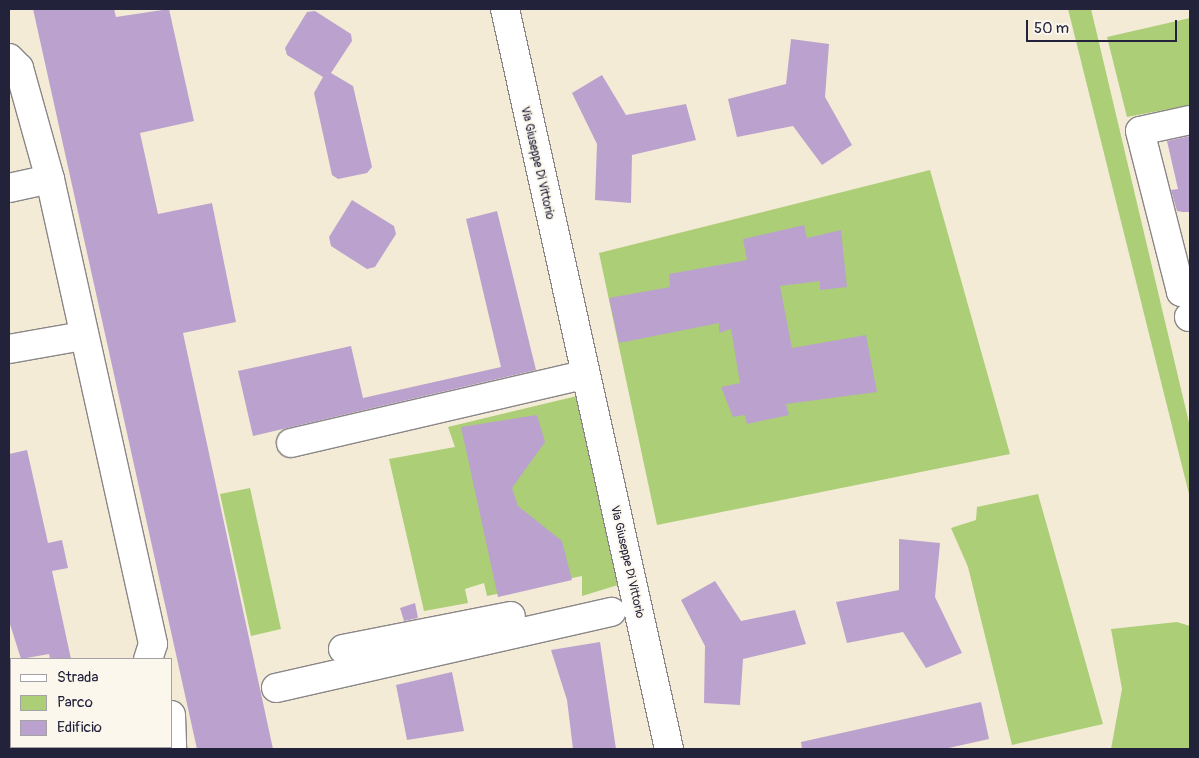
<!DOCTYPE html>
<html>
<head>
<meta charset="utf-8">
<style>
	body { margin:0 }
	#map { position:relative; width:1199px; height:758px; overflow:hidden; background:#f3ebd5; font-family:Pangolin,sans-serif }
	div>[style] { position:absolute }
	.green>* { inset:0; background:#abce77 }
	.building>* { inset:0; background:#bba2ce }
	.roads { filter:drop-shadow(1px 0 #8a8688) drop-shadow(-1px 0 #8a8688) drop-shadow(0 1px #8a8688) drop-shadow(0 -1px #8a8688) }
	.minor>* { height:28px; margin:-14px; padding:0 14px; transform-origin:14px; border-radius:14px; background:#fff }
	span { translate:-50% -50%; white-space:nowrap; text-align:center; line-height:1.15; -webkit-text-stroke:4px #fbf7ec; paint-order:stroke }
	.street-label { font-size:12px; color:#22223b }
	.frame { position:absolute; inset:0; border:10px solid #22223b; pointer-events:none }
	.legend { position:absolute; left:10px; top:658px; width:162px; height:90px; box-sizing:border-box; background:#fbf7ec; border:1px solid #a4a2a5; margin:0; padding:6px 9px; list-style:none; font-size:15px; color:#22223b }
	.legend li { display:flex; align-items:center; gap:10px; height:25px }
	.legend b { width:25px; border:1px solid #a4a2a5 }
	.scale { position:absolute; left:1026px; top:20px; width:151px; height:22px; box-sizing:border-box; border:2px solid #22223b; border-top:0; padding-left:6px; font-size:15px; line-height:18px; white-space:nowrap; color:#22223b; -webkit-text-stroke:4px #fbf7ec; paint-order:stroke }
</style>
</head>
<body>
<div id="map">
	<div class="green">
		<div style="clip-path:polygon(1068px 9px,1091px 9px,1190px 427px,1190px 498px)"></div>
		<div style="clip-path:polygon(1190px 18px,1190px 105px,1127px 117px,1107px 37px)"></div>
		<div style="clip-path:polygon(930px 170px,1010px 454px,657px 525px,599px 253px)"></div>
		<div style="clip-path:polygon(577px 396px,618px 585px,582px 596px,582px 576px,487px 596px,484px 583px,465px 589px,468px 603px,424px 611px,389px 459px,455px 447px,448px 427px)"></div>
		<div style="clip-path:polygon(250px 488px,281px 629px,251px 636px,220px 494px)"></div>
		<div style="clip-path:polygon(1038px 494px,1103px 724px,1012px 745px,968px 567px,951px 528px,976px 520px,977px 507px)"></div>
		<div style="clip-path:polygon(1177px 622px,1190px 626px,1190px 749px,1111px 749px,1122px 689px,1111px 629px)"></div>
	</div>
	<div class="building">
		<div style="clip-path:polygon(33px 9px,114px 9px,116px 17px,169px 9px,194px 121px,140px 133px,158px 214px,212px 203px,236px 322px,183px 333px,273px 749px,197px 749px)"></div>
		<div style="clip-path:polygon(315px 11px,351px 34px,352px 41px,331px 73px,353px 86px,372px 167px,367px 173px,338px 179px,332px 175px,314px 93px,323px 77px,287px 55px,285px 48px,307px 12px)"></div>
		<div style="clip-path:polygon(791px 39px,829px 44px,825px 97px,852px 145px,822px 165px,793px 126px,737px 137px,728px 99px,786px 84px)"></div>
		<div style="clip-path:polygon(602px 75px,626px 115px,686px 104px,696px 140px,632px 155px,631px 203px,595px 200px,597px 144px,572px 93px)"></div>
		<div style="clip-path:polygon(1190px 136px,1190px 212px,1183px 212px,1177px 211px,1171px 190px,1178px 189px,1167px 141px)"></div>
		<div style="clip-path:polygon(352px 200px,394px 226px,396px 234px,375px 267px,367px 269px,331px 246px,329px 237px)"></div>
		<div style="clip-path:polygon(497px 211px,536px 370px,253px 436px,238px 371px,351px 346px,363px 398px,501px 367px,466px 219px)"></div>
		<div style="clip-path:polygon(804px 225px,807px 238px,841px 230px,847px 287px,820px 290px,820px 281px,780px 286px,792px 348px,866px 335px,877px 392px,786px 404px,789px 415px,747px 424px,745px 415px,733px 417px,721px 387px,740px 383px,731px 329px,719px 333px,719px 323px,619px 343px,609px 298px,670px 287px,669px 274px,747px 260px,743px 239px)"></div>
		<div style="clip-path:polygon(537px 415px,545px 442px,512px 488px,518px 506px,562px 541px,572px 580px,498px 597px,461px 427px)"></div>
		<div style="clip-path:polygon(27px 450px,48px 543px,62px 540px,68px 568px,52px 571px,71px 659px,50px 659px,49px 654px,21px 659px,9px 621px,9px 454px)"></div>
		<div style="clip-path:polygon(899px 539px,940px 543px,935px 597px,962px 653px,926px 668px,903px 632px,847px 643px,836px 602px,899px 590px)"></div>
		<div style="clip-path:polygon(715px 581px,741px 621px,795px 610px,806px 644px,743px 659px,740px 705px,704px 703px,705px 646px,681px 600px)"></div>
		<div style="clip-path:polygon(415px 603px,418px 618px,404px 621px,400px 608px)"></div>
		<div style="clip-path:polygon(600px 642px,616px 749px,573px 749px,567px 700px,551px 650px)"></div>
		<div style="clip-path:polygon(452px 672px,464px 731px,407px 740px,396px 685px)"></div>
		<div style="clip-path:polygon(981px 702px,989px 739px,944px 749px,802px 749px,801px 742px)"></div>
	</div>
	<div class="roads">
		<div class="minor">
			<div style="left:505px;top:9px;width:758px;rotate:77.5deg"></div>
			<div style="left:9px;top:58px;width:14px;rotate:45deg"></div>
			<div style="left:19px;top:68px;width:115px;rotate:74.4deg"></div>
			<div style="left:50px;top:179px;width:42px;rotate:167.6deg"></div>
			<div style="left:1190px;top:120px;width:51px;rotate:167.6deg"></div>
			<div style="left:1140px;top:131px;width:166px;rotate:75.7deg"></div>
			<div style="left:1181px;top:292px;width:9px;rotate:-13deg"></div>
			<div style="left:50px;top:179px;width:476px;rotate:77.5deg"></div>
			<div style="left:153px;top:644px;width:16px;rotate:108deg"></div>
			<div style="left:1189px;top:317px;width:1px;rotate:-45deg"></div>
			<div style="left:9px;top:349px;width:75px;rotate:-10deg"></div>
			<div style="left:291px;top:443px;width:301px;rotate:-13.1deg"></div>
			<div style="left:343px;top:649px;width:171px;rotate:-11.1deg"></div>
			<div style="left:276px;top:688px;width:344px;rotate:-12.8deg"></div>
			<div style="left:9px;top:697px;width:2px"></div>
			<div style="left:171px;top:715px;width:34px;rotate:88deg"></div>
			<div style="left:50px;top:747px;width:2px;rotate:90deg"></div>
		</div>
	</div>
	<div class="street-label">
		<span style="left:537px;top:163px;rotate:77deg">Via Giuseppe Di Vittorio</span>
		<span style="left:627px;top:562px;rotate:77deg">Via Giuseppe Di Vittorio</span>
	</div>
	<div class="frame"></div>
	<ul class="legend">
	<li><b style="height:6px;background:#fff"></b>Strada</li>
	<li><b style="height:14px;background:#abce77"></b>Parco</li>
	<li><b style="height:14px;background:#bba2ce"></b>Edificio</li>
	</ul>
	<div class="scale">50 m</div>
</div>
</body>
</html>
